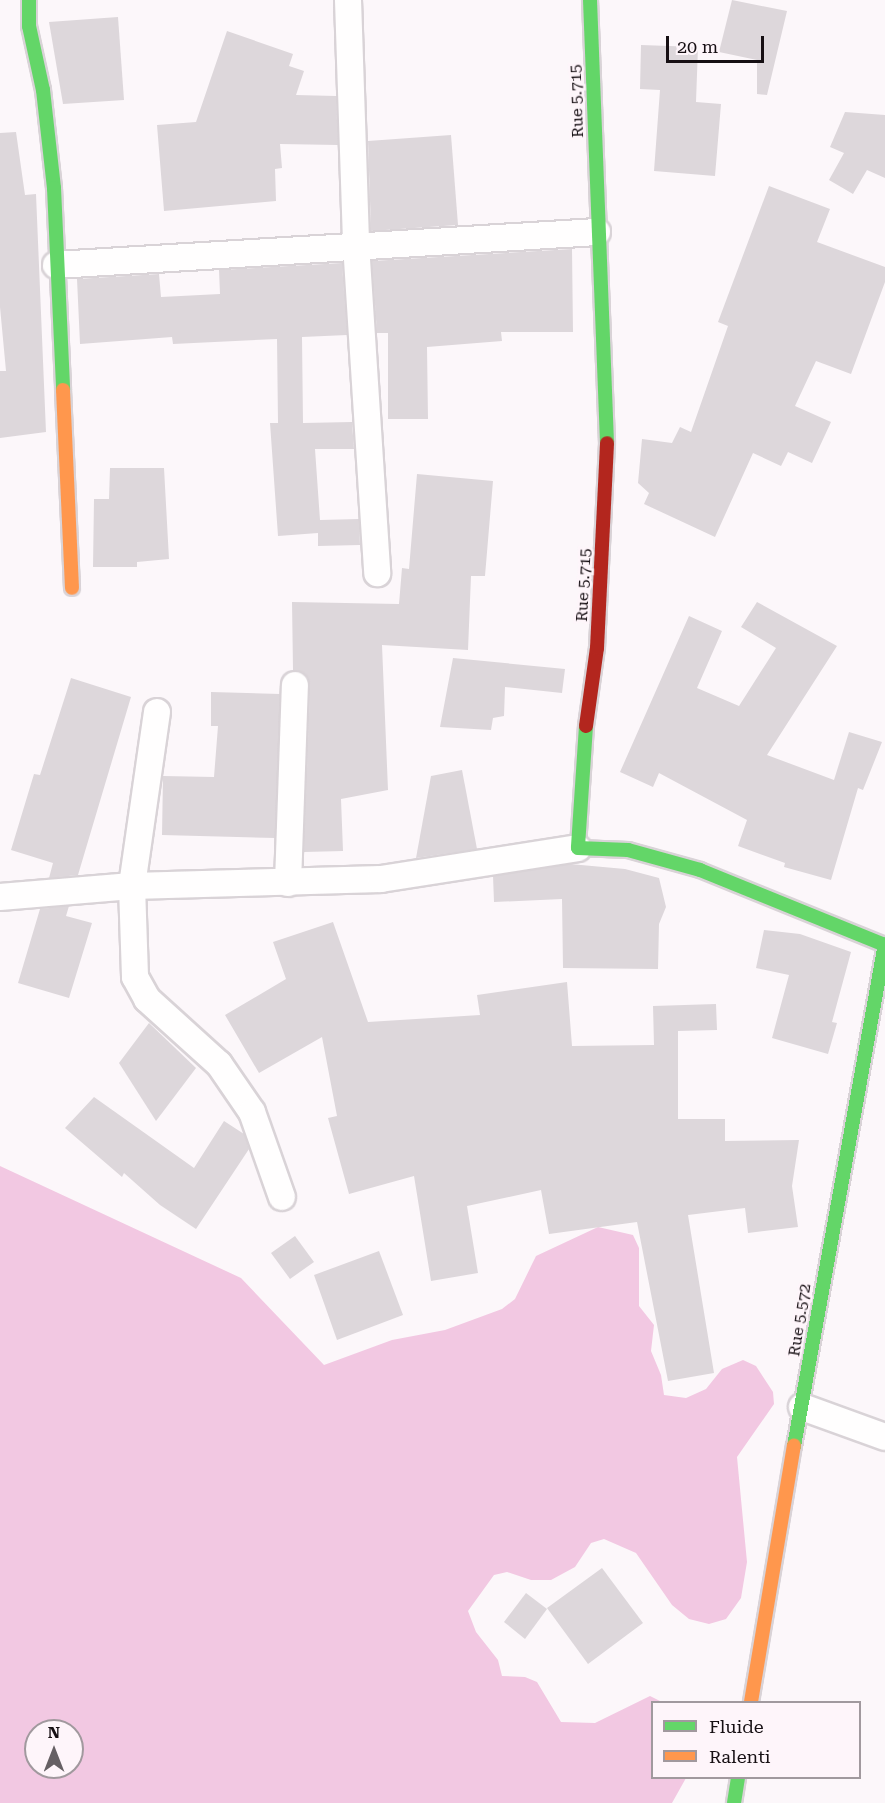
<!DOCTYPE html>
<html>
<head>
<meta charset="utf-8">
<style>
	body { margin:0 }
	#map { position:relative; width:885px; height:1803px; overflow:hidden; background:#fcf7fa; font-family:"Roboto Serif",serif }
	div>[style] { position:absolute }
	.forest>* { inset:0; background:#f2c8e2 }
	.building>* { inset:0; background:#ddd7db }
	.roads { filter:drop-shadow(2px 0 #d9d3d7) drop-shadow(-2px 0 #d9d3d7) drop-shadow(0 2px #d9d3d7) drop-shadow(0 -2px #d9d3d7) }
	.street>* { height:26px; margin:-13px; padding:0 13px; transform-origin:13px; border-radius:13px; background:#fffefe }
	.fast>* { height:14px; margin:-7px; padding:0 7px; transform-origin:7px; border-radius:7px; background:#63d668 }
	.slow>* { height:14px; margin:-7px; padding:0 7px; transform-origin:7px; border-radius:7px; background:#ff974d }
	.jam>* { height:14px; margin:-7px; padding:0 7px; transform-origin:7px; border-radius:7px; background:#b3261e }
	span { translate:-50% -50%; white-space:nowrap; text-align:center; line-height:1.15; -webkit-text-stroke:5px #fef5fa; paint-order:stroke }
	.street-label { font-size:16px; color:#160f13 }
	.legend { position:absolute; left:651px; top:1701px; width:210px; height:78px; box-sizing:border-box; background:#fef5fa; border:2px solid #a1999e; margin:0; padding:8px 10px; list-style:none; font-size:18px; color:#160f13 }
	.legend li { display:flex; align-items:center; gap:12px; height:30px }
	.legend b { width:30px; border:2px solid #a1999e }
	.north { position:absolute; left:24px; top:1719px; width:60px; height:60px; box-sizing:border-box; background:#fef5fa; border:2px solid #a1999e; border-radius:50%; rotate:0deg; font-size:16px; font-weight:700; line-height:24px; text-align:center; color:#160f13 }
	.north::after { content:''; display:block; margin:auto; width:21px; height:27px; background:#666064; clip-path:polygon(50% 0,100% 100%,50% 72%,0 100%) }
	.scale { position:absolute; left:666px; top:36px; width:98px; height:27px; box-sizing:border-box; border:3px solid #160f13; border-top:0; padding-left:8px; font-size:18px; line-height:21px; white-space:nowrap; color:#160f13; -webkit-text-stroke:4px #fef5fa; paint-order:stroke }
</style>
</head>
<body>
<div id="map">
	<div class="forest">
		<div style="clip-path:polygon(evenodd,0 1166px,241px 1278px,324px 1365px,392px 1340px,445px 1330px,502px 1309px,515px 1299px,536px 1256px,598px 1227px,633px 1235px,639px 1248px,639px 1306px,654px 1325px,651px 1351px,661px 1375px,664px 1395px,686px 1398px,706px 1389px,722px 1369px,743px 1360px,756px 1366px,773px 1392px,774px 1404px,737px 1457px,747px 1562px,741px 1598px,726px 1619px,709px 1624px,689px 1619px,672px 1605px,636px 1553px,604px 1539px,591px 1543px,575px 1567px,551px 1580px,531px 1580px,507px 1572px,494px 1575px,468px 1611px,476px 1632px,498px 1660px,502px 1676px,525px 1677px,537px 1682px,561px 1722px,595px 1723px,650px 1696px,662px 1702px,652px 1702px,652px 1778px,686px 1778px,672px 1803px,0 1803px,0 1166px,36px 1731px,72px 1731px,72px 1767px,36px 1767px,36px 1731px)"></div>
	</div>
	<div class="building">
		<div style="clip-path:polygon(732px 0,787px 11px,767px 95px,757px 94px,757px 60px,719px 52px)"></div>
		<div style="clip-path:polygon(118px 17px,124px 100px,63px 104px,49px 22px)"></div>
		<div style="clip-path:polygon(227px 31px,293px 54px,289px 66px,304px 71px,296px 95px,336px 96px,338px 145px,280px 144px,282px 168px,275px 169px,276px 201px,164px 211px,157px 125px,196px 122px)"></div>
		<div style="clip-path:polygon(641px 45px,698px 47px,696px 102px,721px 104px,715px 176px,654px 171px,660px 90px,640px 89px)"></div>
		<div style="clip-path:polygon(845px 112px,885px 115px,885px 178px,867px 170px,853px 194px,829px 180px,844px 153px,830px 147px)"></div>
		<div style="clip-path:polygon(16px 132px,25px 195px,36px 194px,46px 432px,0 438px,0 371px,6px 371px,0 307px,0 133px)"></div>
		<div style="clip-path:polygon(451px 135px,458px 225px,371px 231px,368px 141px)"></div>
		<div style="clip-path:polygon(769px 186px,830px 209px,817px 242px,885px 267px,885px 282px,851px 374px,816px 361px,795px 406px,831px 422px,812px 463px,788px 452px,781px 466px,753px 453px,715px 537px,644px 504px,649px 493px,638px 483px,642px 439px,672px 443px,680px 427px,691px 432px,728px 326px,718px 322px)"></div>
		<div style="clip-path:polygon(572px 249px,573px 332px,501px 332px,502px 341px,427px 347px,428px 419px,388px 419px,388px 333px,377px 333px,372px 261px)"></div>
		<div style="clip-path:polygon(342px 263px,347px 335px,302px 337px,303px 423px,352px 422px,354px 449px,315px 449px,320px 520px,359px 519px,360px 545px,318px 546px,318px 533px,278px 536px,270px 423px,278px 423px,277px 339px,173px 344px,172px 337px,80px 344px,77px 279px,159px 274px,161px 297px,220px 294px,219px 270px)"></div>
		<div style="clip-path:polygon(110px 468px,164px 468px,169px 559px,137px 562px,137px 567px,93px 567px,94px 499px,109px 499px)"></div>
		<div style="clip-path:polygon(417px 474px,493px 481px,485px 576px,471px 576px,468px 650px,382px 645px,388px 790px,341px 799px,343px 851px,304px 852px,310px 686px,303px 673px,293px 670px,292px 602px,399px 604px,402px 568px,409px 569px)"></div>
		<div style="clip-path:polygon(757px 602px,837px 646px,767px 755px,834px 780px,849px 732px,882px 742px,863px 790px,858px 788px,831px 880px,784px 867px,785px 863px,738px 846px,747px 820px,659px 773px,653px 787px,620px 772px,689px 616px,722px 631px,697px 688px,739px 706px,776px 648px,741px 627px)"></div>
		<div style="clip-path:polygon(453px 658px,565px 669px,562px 693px,505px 687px,504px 716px,493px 718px,491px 730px,440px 727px)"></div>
		<div style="clip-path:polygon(71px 678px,131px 697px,78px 875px,49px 878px,53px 863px,11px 850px,34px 774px,40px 775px)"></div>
		<div style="clip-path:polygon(211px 692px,280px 694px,275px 838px,162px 835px,163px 776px,214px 777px,218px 726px,211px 726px)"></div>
		<div style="clip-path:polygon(462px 770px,477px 849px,416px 858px,431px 776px)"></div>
		<div style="clip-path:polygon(570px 864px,625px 869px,659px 878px,666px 907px,659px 924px,658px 969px,563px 968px,562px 899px,494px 902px,493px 876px)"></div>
		<div style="clip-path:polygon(69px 906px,66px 916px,92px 923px,69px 998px,18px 983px,40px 909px)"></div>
		<div style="clip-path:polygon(333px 922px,368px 1022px,480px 1015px,477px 995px,567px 982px,572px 1046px,654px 1045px,653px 1006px,716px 1004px,717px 1030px,678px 1031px,678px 1119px,725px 1119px,725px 1141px,799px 1140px,792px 1186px,798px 1227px,748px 1233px,745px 1208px,688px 1215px,714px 1373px,668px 1381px,637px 1222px,549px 1234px,541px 1190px,467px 1206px,478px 1273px,431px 1281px,414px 1176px,349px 1194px,328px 1118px,337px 1116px,322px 1037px,259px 1073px,225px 1015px,286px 979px,273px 942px)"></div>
		<div style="clip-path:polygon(764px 930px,800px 934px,851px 952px,832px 1022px,837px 1023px,828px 1054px,772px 1038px,789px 975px,756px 968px)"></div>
		<div style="clip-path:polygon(149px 1023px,196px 1068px,156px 1121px,119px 1063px)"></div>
		<div style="clip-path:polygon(94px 1097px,194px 1168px,224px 1121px,244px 1134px,249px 1149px,196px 1229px,160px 1205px,124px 1173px,122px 1177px,65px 1128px)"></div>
		<div style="clip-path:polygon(295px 1236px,314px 1262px,290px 1279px,271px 1253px)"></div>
		<div style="clip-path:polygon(379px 1251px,403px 1315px,337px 1340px,314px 1275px)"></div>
		<div style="clip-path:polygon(602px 1568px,643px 1623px,588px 1664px,547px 1608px)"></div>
		<div style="clip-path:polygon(526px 1593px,547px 1609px,525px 1639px,504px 1622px)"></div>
	</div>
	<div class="roads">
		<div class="street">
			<div style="left:348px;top:0;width:244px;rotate:88.1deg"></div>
			<div style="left:356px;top:244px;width:330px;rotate:86.3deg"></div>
			<div style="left:56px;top:265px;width:542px;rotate:-3.49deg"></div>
			<div style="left:157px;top:712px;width:176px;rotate:98.2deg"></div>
			<div style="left:132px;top:886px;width:91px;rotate:88.1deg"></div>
			<div style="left:135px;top:977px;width:25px;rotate:61deg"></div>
			<div style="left:147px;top:999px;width:97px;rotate:42.1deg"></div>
			<div style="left:219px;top:1064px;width:58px;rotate:55.5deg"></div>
			<div style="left:252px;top:1112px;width:90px;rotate:70.6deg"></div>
			<div style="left:288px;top:883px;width:198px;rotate:-88deg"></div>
			<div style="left:0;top:897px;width:132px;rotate:-4.8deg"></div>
			<div style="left:132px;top:886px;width:249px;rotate:-1.6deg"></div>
			<div style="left:381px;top:879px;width:199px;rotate:-8.9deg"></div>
			<div style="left:802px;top:1407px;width:88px;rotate:19.9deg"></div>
		</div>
		<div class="fast">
			<div style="left:29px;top:0;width:26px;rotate:90deg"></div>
			<div style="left:29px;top:26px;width:66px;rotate:77.7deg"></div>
			<div style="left:43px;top:90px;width:99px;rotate:83.6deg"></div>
			<div style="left:54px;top:188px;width:202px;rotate:87.4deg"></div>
			<div style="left:590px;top:0;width:443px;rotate:87.8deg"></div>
			<div style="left:586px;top:726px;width:122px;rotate:93.8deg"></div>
			<div style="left:578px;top:848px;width:50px;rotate:2.3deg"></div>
			<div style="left:628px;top:850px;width:75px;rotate:15.5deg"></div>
			<div style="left:700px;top:870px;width:200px;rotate:22.1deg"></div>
			<div style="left:794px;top:1446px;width:510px;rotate:-79.73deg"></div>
			<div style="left:734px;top:1803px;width:25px;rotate:-81deg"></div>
		</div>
		<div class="slow">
			<div style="left:63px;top:390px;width:198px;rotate:87.4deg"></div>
			<div style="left:751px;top:1702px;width:260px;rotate:-80.5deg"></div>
		</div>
		<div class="jam">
			<div style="left:586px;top:726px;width:79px;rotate:-82deg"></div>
			<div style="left:597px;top:648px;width:205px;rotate:-87.2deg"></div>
		</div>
	</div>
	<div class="street-label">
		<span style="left:577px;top:101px;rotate:-92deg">Rue 5.715</span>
		<span style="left:584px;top:585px;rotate:-87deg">Rue 5.715</span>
		<span style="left:800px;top:1320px;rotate:-81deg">Rue 5.572</span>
	</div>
	<ul class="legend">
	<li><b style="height:8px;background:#63d668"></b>Fluide</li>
	<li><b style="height:8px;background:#ff974d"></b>Ralenti</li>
	</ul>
	<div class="north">N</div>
	<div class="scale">20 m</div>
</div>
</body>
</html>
